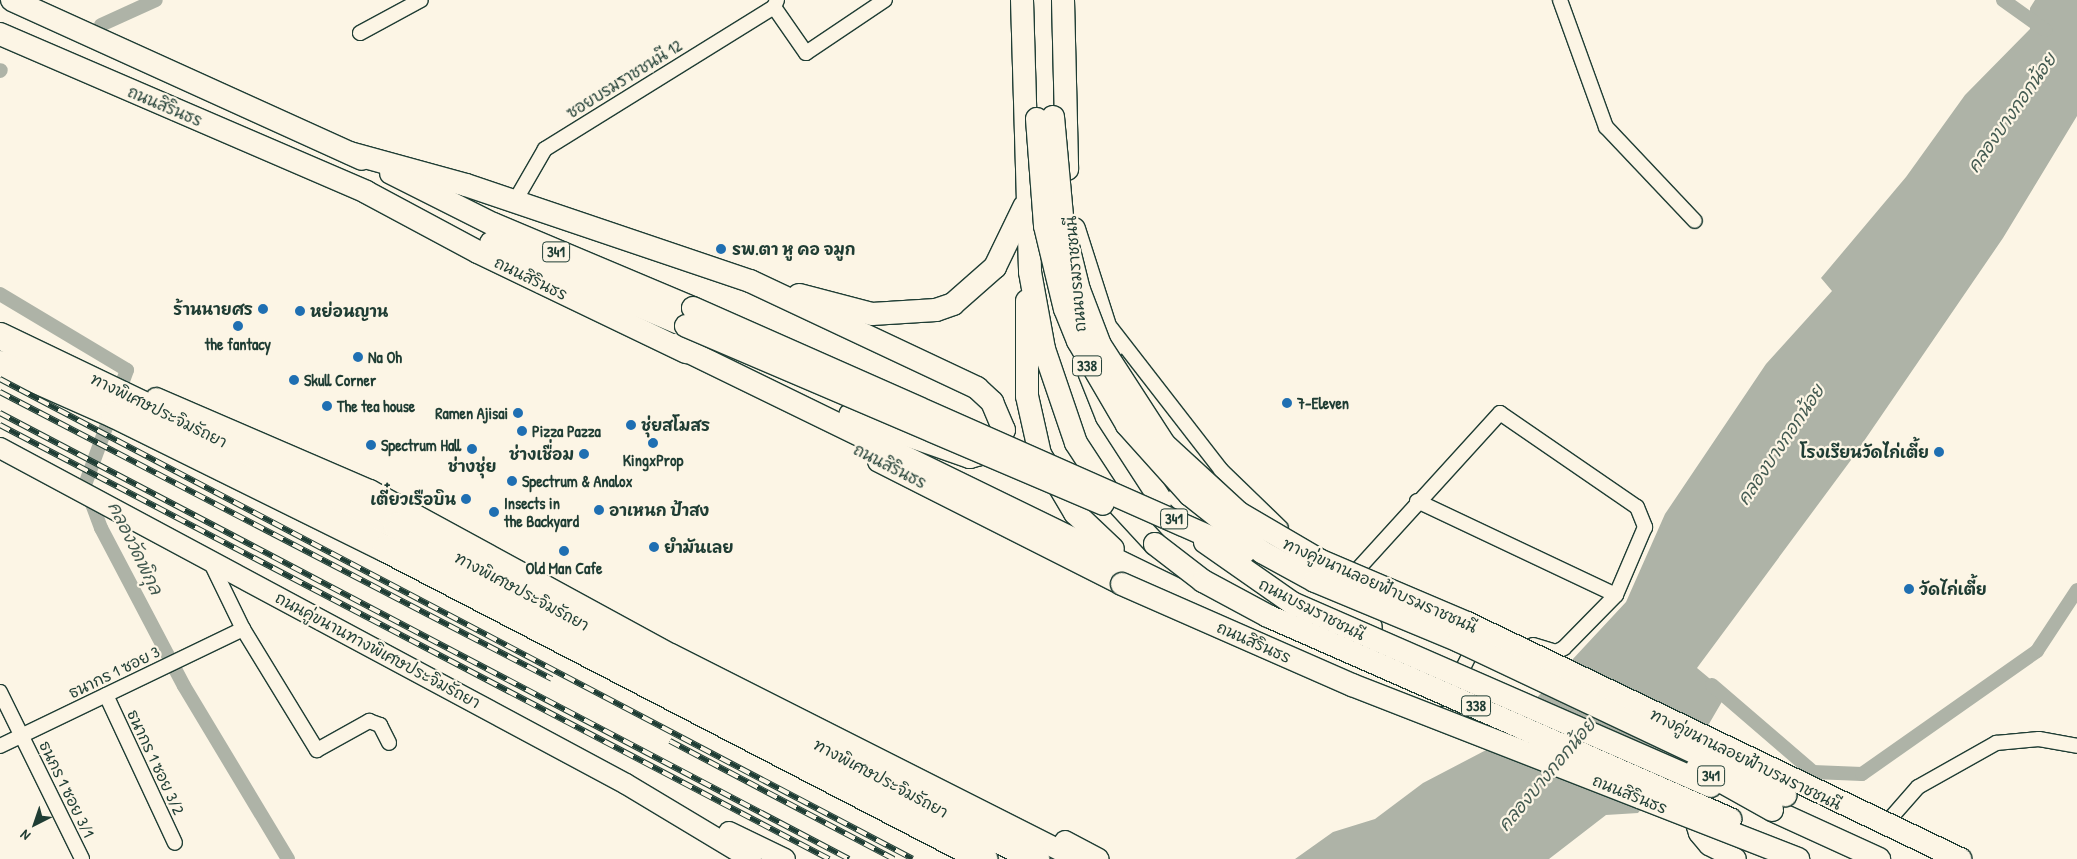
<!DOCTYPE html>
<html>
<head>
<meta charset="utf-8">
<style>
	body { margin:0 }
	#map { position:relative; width:2077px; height:859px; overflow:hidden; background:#fcf5e5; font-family:"Patrick Hand","Playpen Sans Thai",sans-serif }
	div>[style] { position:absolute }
	.water>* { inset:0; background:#aeb3a7 }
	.canal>* { height:14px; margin:-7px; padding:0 7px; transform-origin:7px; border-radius:7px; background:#aeb3a7 }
	.roads { filter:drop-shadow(1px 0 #1f3d34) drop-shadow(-1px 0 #1f3d34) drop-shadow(0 1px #1f3d34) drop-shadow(0 -1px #1f3d34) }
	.street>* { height:14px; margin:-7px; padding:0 7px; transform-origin:7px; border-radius:7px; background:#fcf5e5 }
	.secondary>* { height:20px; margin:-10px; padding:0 10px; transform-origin:10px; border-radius:10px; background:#fcf5e5 }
	.primary>* { height:22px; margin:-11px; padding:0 11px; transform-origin:11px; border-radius:11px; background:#fcf5e5 }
	.highway>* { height:26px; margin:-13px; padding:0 13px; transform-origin:13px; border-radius:13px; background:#fcf5e5 }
	.rail>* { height:5.5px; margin-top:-2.75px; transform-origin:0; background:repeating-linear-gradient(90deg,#fcf5e5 0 11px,#1f3d34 0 22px); box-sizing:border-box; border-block:1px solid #1f3d34 }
	.bridges { filter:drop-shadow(1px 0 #1f3d34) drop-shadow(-1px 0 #1f3d34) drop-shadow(0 1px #1f3d34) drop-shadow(0 -1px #1f3d34) }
	.primary-bridge>* { height:22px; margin:-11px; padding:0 11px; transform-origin:11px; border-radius:11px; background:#fcf5e5 }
	.dots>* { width:14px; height:14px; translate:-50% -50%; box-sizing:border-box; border:2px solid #fcf5e5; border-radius:50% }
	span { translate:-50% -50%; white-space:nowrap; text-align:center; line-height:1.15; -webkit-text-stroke:4.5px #fcf5e5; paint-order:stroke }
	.shield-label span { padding:1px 4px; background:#fcf5e5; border:1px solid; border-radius:4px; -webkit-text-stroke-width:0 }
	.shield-label { font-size:15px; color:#1f3d34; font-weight:700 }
	.street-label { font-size:16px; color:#1f3d34 }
	.poi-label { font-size:16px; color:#1f3d34; font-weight:700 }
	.left { translate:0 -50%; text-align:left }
	.right { translate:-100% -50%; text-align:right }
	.water-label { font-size:18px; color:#435a51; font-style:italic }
	.north { position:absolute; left:10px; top:799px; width:50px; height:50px; -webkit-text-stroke:4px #fcf5e5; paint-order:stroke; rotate:221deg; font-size:14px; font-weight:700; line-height:20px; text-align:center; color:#1f3d34 }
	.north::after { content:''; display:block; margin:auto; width:18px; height:22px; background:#1f3d34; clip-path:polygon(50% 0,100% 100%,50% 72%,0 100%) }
</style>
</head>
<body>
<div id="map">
	<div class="water">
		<div style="clip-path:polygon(2035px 0,2077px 0,2077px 116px,2003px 238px,1851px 460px,1697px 668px,1727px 693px,1706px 729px,1638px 813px,1606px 815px,1549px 859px,1295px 859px,1333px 832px,1375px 819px,1423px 783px,1490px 748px,1626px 602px,1665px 514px,1766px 364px,1832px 291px,1821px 278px,1906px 177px,1965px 95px,2030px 29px,2030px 8px)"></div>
	</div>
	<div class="canal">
		<div style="left:2003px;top:0;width:52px;rotate:35.5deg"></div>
		<div style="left:101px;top:25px;width:60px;rotate:-24.4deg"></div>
		<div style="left:0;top:71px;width:1px;rotate:-45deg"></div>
		<div style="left:0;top:294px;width:148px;rotate:30.9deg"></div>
		<div style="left:127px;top:370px;width:122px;rotate:110.1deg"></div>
		<div style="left:85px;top:485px;width:46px;rotate:69.6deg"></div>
		<div style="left:101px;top:528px;width:178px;rotate:62.3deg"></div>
		<div style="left:184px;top:686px;width:202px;rotate:59deg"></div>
		<div style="left:1712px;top:685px;width:133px;rotate:40.7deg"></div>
		<div style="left:1813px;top:772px;width:49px;rotate:2.3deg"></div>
		<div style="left:1862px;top:774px;width:214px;rotate:-35.1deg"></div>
		<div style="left:2037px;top:651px;width:73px;rotate:-56.7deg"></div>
	</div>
	<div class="roads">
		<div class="street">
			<div style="left:777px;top:0;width:8px;rotate:113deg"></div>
			<div style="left:774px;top:7px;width:56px;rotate:55.2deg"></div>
			<div style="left:806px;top:53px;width:95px;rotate:-33.9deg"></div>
			<div style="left:1560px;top:0;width:135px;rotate:70.1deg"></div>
			<div style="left:1606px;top:127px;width:129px;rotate:46.6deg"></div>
			<div style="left:360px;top:33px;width:69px;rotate:-28.4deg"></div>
			<div style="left:515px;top:201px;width:60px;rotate:-60deg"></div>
			<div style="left:545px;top:149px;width:269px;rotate:-31.8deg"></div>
			<div style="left:1111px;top:328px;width:180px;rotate:52.2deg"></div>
			<div style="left:1221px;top:470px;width:83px;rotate:44deg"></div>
			<div style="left:1417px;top:501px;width:220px;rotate:25.3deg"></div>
			<div style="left:209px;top:559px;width:78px;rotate:64.1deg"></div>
			<div style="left:243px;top:629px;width:142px;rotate:58.6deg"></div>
			<div style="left:317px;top:750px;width:60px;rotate:-29.1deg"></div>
			<div style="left:369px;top:721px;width:12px;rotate:20deg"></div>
			<div style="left:380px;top:725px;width:20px;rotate:63deg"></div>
			<div style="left:1358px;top:569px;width:211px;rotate:-47.7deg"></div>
			<div style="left:1500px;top:413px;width:166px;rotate:34.5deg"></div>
			<div style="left:1637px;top:507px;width:22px;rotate:68deg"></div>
			<div style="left:1645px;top:527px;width:74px;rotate:113.1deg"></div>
			<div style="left:1616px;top:595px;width:74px;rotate:134.5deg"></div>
			<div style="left:1564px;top:648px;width:9px;rotate:153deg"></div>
			<div style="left:1556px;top:652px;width:24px;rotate:-163deg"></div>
			<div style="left:1393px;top:687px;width:35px;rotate:22deg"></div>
			<div style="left:1426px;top:700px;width:22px;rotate:-5deg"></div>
			<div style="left:1448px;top:698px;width:54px;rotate:-63.4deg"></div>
			<div style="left:1472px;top:650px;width:8px;rotate:-104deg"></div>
			<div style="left:0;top:692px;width:186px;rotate:63.8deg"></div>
			<div style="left:106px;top:695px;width:163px;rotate:65deg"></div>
			<div style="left:0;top:746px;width:270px;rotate:-25.7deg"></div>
			<div style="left:1889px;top:820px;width:44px;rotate:-48.7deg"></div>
			<div style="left:1918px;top:787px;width:90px;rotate:-29.4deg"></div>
			<div style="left:1996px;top:743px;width:43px;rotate:-5.3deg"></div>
			<div style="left:2039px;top:739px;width:39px;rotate:10deg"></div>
		</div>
		<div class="secondary">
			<div style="left:156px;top:398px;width:233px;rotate:23.3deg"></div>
			<div style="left:370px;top:490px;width:343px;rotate:28.6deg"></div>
			<div style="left:671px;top:654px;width:454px;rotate:26.8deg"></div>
			<div style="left:0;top:448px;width:710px;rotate:28.22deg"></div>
			<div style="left:626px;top:784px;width:146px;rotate:31deg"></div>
			<div style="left:1691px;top:807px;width:27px;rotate:73deg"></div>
			<div style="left:1699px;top:833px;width:16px;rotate:50deg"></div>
			<div style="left:1709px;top:845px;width:30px;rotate:27deg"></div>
			<div style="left:729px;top:832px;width:62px;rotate:25.7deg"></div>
			<div style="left:1065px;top:841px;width:38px;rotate:28deg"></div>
		</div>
		<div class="primary">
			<div style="left:12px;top:0;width:384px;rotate:24.4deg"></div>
			<div style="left:1022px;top:0;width:272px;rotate:88.3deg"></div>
			<div style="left:1030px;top:272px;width:78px;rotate:79.7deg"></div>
			<div style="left:1044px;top:349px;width:99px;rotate:71.2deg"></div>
			<div style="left:1076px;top:443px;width:62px;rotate:56.8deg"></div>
			<div style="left:1110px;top:495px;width:67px;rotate:47.4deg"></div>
			<div style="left:1063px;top:0;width:169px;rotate:88.6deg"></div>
			<div style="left:0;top:34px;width:399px;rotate:23.3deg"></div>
			<div style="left:366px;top:192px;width:127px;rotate:28.2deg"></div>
			<div style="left:478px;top:252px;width:231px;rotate:25.7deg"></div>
			<div style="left:350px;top:153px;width:120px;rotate:15.4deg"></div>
			<div style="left:466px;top:185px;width:300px;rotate:18.7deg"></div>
			<div style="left:750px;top:281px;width:251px;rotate:25.2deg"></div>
			<div style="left:977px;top:388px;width:21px;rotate:43deg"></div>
			<div style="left:992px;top:402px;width:30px;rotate:67deg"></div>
			<div style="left:1004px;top:430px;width:24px;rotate:120deg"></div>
			<div style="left:992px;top:451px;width:23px;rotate:165deg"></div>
			<div style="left:970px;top:457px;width:127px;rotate:-160.7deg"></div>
			<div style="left:391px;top:173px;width:114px;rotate:26.6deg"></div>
			<div style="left:493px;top:224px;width:217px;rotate:22.8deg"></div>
			<div style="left:1074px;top:229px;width:125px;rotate:72.3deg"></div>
			<div style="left:491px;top:243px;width:212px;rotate:23.1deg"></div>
			<div style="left:799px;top:295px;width:75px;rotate:14.6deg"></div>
			<div style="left:872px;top:314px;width:64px;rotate:-3.6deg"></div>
			<div style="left:936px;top:310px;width:18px;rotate:-19deg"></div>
			<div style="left:953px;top:304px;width:56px;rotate:-41.4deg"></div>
			<div style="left:995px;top:267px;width:67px;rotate:-64.2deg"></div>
			<div style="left:1027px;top:301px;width:95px;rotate:90deg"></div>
			<div style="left:1027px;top:396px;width:59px;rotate:77.4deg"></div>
			<div style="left:1040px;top:454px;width:69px;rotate:59.3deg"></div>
			<div style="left:1075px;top:513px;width:52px;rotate:43.5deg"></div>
			<div style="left:675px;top:345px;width:610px;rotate:25.98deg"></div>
			<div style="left:1223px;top:612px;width:186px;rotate:23.8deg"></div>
			<div style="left:1393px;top:687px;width:27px;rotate:-31deg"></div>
			<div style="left:1416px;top:673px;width:9px;rotate:-69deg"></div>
			<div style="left:1089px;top:372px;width:48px;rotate:68.2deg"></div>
			<div style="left:1107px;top:417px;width:99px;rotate:57deg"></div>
			<div style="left:879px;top:461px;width:272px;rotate:26.8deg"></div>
			<div style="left:1179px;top:497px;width:78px;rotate:44.5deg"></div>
			<div style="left:1235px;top:552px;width:155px;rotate:28.9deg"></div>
			<div style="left:1772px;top:810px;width:118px;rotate:24.6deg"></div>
		</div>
		<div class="highway">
			<div style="left:0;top:336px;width:440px;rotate:25.6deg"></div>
			<div style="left:397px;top:526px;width:721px;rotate:27.53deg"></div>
			<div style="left:0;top:364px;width:126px;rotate:23.9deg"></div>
			<div style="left:115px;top:415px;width:302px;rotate:26.3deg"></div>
			<div style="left:386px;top:549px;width:674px;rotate:27.4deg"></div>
		</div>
	</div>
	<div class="rail">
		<div style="left:0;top:379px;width:1031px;rotate:27.73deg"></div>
		<div style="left:0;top:392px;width:622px;rotate:27.47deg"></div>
		<div style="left:0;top:413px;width:959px;rotate:27.71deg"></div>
		<div style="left:0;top:425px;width:936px;rotate:27.63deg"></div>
		<div style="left:670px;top:741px;width:253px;rotate:27.8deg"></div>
	</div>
	<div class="bridges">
		<div class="primary-bridge">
			<div style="left:1053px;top:117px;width:109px;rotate:84.8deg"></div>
			<div style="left:1063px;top:226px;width:66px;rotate:76deg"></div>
			<div style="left:1079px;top:290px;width:59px;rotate:69.1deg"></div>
			<div style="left:1100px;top:345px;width:118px;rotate:57.1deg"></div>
			<div style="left:1164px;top:444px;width:102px;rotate:42.6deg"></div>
			<div style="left:1239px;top:513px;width:93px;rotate:30.4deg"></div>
			<div style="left:1319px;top:560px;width:161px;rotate:23.1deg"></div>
			<div style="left:1467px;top:623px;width:547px;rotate:25.58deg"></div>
			<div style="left:1037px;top:119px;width:107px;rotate:85.7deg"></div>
			<div style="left:1045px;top:226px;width:85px;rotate:76.5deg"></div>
			<div style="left:1065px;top:309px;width:35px;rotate:68deg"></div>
			<div style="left:1078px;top:341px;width:97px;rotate:59.7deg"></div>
			<div style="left:1127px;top:425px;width:94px;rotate:48deg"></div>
			<div style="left:1190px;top:495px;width:92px;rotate:38.4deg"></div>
			<div style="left:1262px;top:552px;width:60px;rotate:28.7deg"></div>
			<div style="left:1315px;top:581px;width:156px;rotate:22.6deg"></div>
			<div style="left:1459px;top:641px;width:361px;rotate:25.3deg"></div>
			<div style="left:693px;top:308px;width:603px;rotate:23.89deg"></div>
			<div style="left:686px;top:326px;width:453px;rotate:23.1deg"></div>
			<div style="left:1205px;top:542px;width:106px;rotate:35deg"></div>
			<div style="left:1292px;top:603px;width:457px;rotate:23.6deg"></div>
			<div style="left:1155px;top:544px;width:61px;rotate:37.6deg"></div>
			<div style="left:1203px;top:581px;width:74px;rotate:28.3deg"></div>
			<div style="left:1268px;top:616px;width:505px;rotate:23.72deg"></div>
			<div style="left:1122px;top:584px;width:251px;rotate:23.7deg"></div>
			<div style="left:1352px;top:685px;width:479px;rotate:21.3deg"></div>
			<div style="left:1697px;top:768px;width:86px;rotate:29.2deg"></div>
		</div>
	</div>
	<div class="dots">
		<div style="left:721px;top:249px;background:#1f6fb2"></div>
		<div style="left:263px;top:309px;background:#1f6fb2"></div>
		<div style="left:300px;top:311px;background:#1f6fb2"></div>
		<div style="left:238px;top:326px;background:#1f6fb2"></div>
		<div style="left:358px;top:357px;background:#1f6fb2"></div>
		<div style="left:294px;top:380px;background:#1f6fb2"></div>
		<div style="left:1287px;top:403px;background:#1f6fb2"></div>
		<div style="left:327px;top:406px;background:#1f6fb2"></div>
		<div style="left:518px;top:413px;background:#1f6fb2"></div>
		<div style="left:631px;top:425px;background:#1f6fb2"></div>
		<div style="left:522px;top:431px;background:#1f6fb2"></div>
		<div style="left:653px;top:443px;background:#1f6fb2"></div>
		<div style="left:371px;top:445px;background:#1f6fb2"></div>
		<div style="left:472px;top:449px;background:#1f6fb2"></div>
		<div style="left:1939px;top:452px;background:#1f6fb2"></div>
		<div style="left:584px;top:454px;background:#1f6fb2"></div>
		<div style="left:512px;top:481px;background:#1f6fb2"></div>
		<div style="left:466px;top:499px;background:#1f6fb2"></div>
		<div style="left:599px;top:510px;background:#1f6fb2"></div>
		<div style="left:494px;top:512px;background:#1f6fb2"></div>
		<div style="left:654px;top:547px;background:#1f6fb2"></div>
		<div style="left:564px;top:551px;background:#1f6fb2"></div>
		<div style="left:1909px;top:589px;background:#1f6fb2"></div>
	</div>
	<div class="shield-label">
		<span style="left:556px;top:252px">341</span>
		<span style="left:1087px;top:366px">338</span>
		<span style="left:1174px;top:519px">341</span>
		<span style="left:1476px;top:706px">338</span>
		<span style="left:1711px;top:776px">341</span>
	</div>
	<div class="street-label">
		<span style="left:624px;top:79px;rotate:-32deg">ซอยบรมราชชนนี 12</span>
		<span style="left:165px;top:106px;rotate:23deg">ถนนสิรินธร</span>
		<span style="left:1075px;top:274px;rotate:-95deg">ถนนบรมราชชนนี</span>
		<span style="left:531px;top:278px;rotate:26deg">ถนนสิรินธร</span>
		<span style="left:159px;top:410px;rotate:26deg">ทางพิเศษประจิมรัถยา</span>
		<span style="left:890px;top:466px;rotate:27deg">ถนนสิรินธร</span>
		<span style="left:1380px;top:585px;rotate:24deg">ทางคู่ขนานลอยฟ้าบรมราชชนนี</span>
		<span style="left:522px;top:591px;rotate:28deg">ทางพิเศษประจิมรัถยา</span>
		<span style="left:1312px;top:609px;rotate:27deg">ถนนบรมราชชนนี</span>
		<span style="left:1254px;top:642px;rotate:24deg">ถนนสิรินธร</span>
		<span style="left:378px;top:650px;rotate:28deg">ถนนคู่ขนานทางพิเศษประจิมรัถยา</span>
		<span style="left:114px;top:672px;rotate:-26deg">ธนากร 1 ซอย 3</span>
		<span style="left:1746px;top:759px;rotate:26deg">ทางคู่ขนานลอยฟ้าบรมราชชนนี</span>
		<span style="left:156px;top:762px;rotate:65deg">ธนากร 1 ซอย 3/2</span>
		<span style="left:881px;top:778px;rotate:28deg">ทางพิเศษประจิมรัถยา</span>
		<span style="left:67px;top:789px;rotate:64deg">ธนกร 1 ซอย 3/1</span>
		<span style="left:1630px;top:794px;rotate:22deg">ถนนสิรินธร</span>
	</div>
	<div class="poi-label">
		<span class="left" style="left:732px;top:249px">รพ.ตา หู คอ จมูก</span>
		<span class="right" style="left:253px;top:309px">ร้านนายศร</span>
		<span class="left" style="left:310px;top:311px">หย่อนญาน</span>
		<span style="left:238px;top:344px">the fantacy</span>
		<span class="left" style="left:368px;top:357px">Na Oh</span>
		<span class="left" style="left:304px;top:380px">Skull Corner</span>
		<span class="left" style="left:1297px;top:403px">7-Eleven</span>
		<span class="left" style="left:337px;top:406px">The tea house</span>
		<span class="right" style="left:508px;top:413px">Ramen Ajisai</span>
		<span class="left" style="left:641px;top:425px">ชุ่ยสโมสร</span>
		<span class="left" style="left:532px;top:431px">Pizza Pazza</span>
		<span class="left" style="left:381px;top:445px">Spectrum Hall</span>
		<span class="right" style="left:1929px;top:452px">โรงเรียนวัดไก่เตี้ย</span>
		<span class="right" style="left:574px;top:454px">ช่างเชื่อม</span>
		<span style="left:653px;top:460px">KingxProp</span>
		<span style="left:472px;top:466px">ช่างชุ่ย</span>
		<span class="left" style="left:522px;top:481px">Spectrum &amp; Analox</span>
		<span class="right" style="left:456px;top:499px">เตี๋ยวเรือบิน</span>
		<span class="left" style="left:504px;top:512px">Insects in<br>the Backyard</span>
		<span class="left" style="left:609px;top:510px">อาเหนก ป้าสง</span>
		<span class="left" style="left:664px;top:547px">ยำมันเลย</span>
		<span style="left:564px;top:568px">Old Man Cafe</span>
		<span class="left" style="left:1919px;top:589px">วัดไก่เตี้ย</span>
	</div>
	<div class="water-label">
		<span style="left:2012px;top:113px;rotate:-55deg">คลองบางกอกน้อย</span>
		<span style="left:1781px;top:445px;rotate:-56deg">คลองบางกอกน้อย</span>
		<span style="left:135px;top:548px;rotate:64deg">คลองวัดพิกุล</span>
		<span style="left:1547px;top:775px;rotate:-50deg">คลองบางกอกน้อย</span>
	</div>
	<div class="north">N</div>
</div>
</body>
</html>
